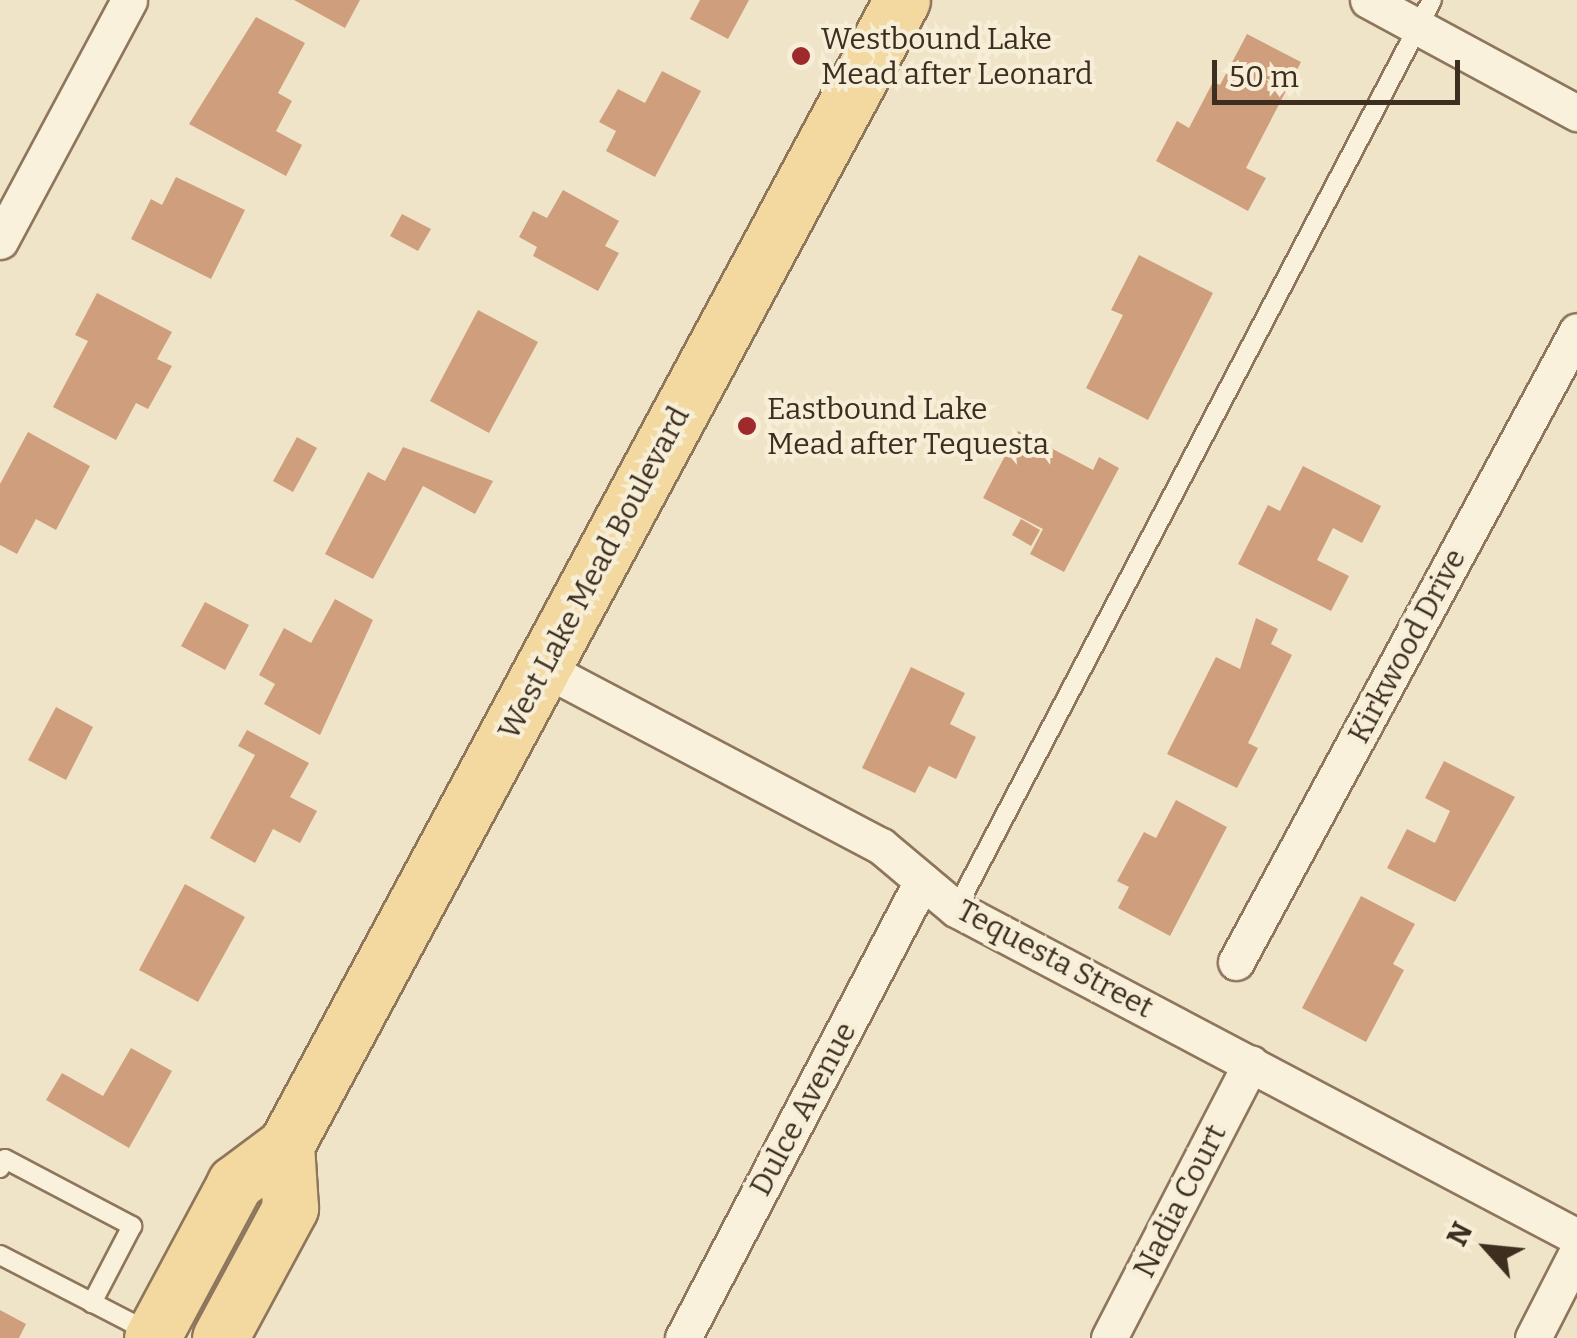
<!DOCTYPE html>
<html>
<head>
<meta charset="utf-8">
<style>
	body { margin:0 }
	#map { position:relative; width:1577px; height:1338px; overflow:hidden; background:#f0e4c8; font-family:Bitter,serif }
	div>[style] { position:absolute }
	.building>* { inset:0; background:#cf9f7d }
	.roads { filter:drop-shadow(2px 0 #8d765c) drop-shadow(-2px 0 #8d765c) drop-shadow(0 2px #8d765c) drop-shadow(0 -2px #8d765c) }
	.lane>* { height:18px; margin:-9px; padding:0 9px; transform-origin:9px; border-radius:9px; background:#faf1dc }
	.street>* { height:35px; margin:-17.5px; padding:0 17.5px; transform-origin:17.5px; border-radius:17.5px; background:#faf1dc }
	.primary>* { height:55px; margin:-27.5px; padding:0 27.5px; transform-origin:27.5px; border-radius:27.5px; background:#f3d9a0 }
	.dots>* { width:28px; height:28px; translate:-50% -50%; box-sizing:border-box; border:5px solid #f7eed8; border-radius:50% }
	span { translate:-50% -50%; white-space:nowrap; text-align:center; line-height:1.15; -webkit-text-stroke:8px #f7eed8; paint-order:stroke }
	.poi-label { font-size:30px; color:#3d2e20 }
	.left { translate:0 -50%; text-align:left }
	.street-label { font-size:30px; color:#3d2e20 }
	.north { position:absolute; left:1437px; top:1198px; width:100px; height:100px; -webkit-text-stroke:8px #f7eed8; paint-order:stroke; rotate:297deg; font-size:28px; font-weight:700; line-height:40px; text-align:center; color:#3d2e20 }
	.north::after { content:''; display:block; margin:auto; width:35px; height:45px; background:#3d2e20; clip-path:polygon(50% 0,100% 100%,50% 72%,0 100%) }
	.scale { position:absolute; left:1212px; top:60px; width:248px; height:45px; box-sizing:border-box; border:5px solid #3d2e20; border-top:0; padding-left:12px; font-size:30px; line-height:35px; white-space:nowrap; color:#3d2e20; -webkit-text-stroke:8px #f7eed8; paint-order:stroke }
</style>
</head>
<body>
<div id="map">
	<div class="building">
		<div style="clip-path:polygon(294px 0,360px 0,345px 28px)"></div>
		<div style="clip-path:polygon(700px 0,749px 0,728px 39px,690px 19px)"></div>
		<div style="clip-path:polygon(256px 17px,305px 43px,278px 93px,292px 101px,276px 131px,302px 145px,286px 176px,189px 124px)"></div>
		<div style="clip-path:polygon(1247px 34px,1301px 62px,1246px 168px,1266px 178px,1248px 211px,1156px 161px,1177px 121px,1189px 128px,1213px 82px,1220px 85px)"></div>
		<div style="clip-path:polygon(662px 71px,701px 91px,655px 177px,606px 151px,616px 131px,599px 122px,618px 89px,645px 103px)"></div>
		<div style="clip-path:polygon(176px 177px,245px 210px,211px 279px,131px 239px,151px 199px,162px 205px)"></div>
		<div style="clip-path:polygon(563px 190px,619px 221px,605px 246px,619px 253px,598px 291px,533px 256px,537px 247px,519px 237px,533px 211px,547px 218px)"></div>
		<div style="clip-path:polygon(402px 214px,431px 229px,418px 251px,390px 236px)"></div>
		<div style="clip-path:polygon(1139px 255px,1213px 293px,1148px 420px,1086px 388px,1123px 315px,1111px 310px)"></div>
		<div style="clip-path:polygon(97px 293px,172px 332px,157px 359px,172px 366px,148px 409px,136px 403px,116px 440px,53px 407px,88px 341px,75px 335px)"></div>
		<div style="clip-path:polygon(478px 310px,538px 342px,489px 433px,430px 401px)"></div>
		<div style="clip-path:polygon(1018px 431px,1093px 470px,1099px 457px,1119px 468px,1064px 572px,1030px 554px,1043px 529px,983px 498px)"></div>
		<div style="clip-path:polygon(28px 432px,90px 466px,56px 530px,36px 519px,17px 554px,0 545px,0 484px)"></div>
		<div style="clip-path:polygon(297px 437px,317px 448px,293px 492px,273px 481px)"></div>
		<div style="clip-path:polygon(403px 447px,493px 481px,475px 514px,423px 486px,373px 579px,325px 554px,368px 472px,385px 481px)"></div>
		<div style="clip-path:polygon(1303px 466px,1381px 506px,1362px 543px,1333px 528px,1317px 560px,1349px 576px,1331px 611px,1238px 564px,1268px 505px,1280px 511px)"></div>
		<div style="clip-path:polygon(1021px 519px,1040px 530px,1031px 546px,1012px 535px)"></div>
		<div style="clip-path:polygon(335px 599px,373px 620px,320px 735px,264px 704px,275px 684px,259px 675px,284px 628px,311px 643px)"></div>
		<div style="clip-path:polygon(205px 602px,249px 625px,225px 670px,181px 646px)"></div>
		<div style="clip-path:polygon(1256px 618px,1278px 629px,1271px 644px,1292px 655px,1248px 743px,1258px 748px,1237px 788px,1167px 754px,1216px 657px,1240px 669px)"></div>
		<div style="clip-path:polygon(911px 667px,965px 693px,950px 724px,976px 737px,956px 779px,929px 766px,915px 793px,862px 768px)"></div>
		<div style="clip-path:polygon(56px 707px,93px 727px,66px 780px,28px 760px)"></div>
		<div style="clip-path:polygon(247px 730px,309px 763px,290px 797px,317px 811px,300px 843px,273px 829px,255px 863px,210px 838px,255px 755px,238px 746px)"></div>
		<div style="clip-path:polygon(1444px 761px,1515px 797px,1455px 902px,1387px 868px,1407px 829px,1435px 843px,1450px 811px,1425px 798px)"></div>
		<div style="clip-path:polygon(1176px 800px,1227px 827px,1170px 936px,1118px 908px,1129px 887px,1117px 881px,1144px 832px,1156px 838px)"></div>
		<div style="clip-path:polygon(185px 884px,245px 917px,198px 1002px,139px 970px)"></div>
		<div style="clip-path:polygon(1361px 896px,1415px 924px,1393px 964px,1404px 970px,1366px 1042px,1302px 1008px)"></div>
		<div style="clip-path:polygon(131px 1048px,172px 1071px,129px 1148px,46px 1100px,62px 1073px,103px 1096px)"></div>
		<div style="clip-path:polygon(0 1310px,26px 1324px,19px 1338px,0 1338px)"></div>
	</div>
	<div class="roads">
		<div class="lane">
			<div style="left:956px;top:909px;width:1026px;rotate:-62.36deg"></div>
			<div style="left:0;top:1168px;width:10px;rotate:-61deg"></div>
			<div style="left:5px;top:1159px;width:144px;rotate:27.8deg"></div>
			<div style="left:132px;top:1226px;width:87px;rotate:117.5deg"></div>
			<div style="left:0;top:1255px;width:168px;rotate:27.3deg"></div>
		</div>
		<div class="street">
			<div style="left:1368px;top:0;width:238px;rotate:28.4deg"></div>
			<div style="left:0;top:241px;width:273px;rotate:-61.8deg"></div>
			<div style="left:543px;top:668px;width:382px;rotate:27.8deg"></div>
			<div style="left:881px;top:846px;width:98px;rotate:40deg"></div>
			<div style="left:956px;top:909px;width:702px;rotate:27.84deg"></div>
			<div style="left:1236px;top:962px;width:717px;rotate:-61.61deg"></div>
			<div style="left:683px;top:1338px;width:516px;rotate:-62.39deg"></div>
			<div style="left:1109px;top:1338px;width:309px;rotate:-62.7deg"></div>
			<div style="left:1533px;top:1338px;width:97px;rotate:-62.9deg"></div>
		</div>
		<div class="primary">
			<div style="left:152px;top:1338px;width:176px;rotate:-61.8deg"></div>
			<div style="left:235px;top:1183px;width:64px;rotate:-36.7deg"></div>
			<div style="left:286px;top:1145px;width:1300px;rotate:-61.72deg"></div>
			<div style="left:220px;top:1338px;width:148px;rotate:-61.7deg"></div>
			<div style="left:290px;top:1208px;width:63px;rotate:-93.6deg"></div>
		</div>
	</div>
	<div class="dots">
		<div style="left:801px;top:56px;background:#9e2a2b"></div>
		<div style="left:747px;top:426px;background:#9e2a2b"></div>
	</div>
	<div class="poi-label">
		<span class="left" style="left:821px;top:56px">Westbound Lake<br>Mead after Leonard</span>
		<span class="left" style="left:767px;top:426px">Eastbound Lake<br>Mead after Tequesta</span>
	</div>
	<div class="street-label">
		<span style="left:594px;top:573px;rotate:-62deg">West Lake Mead Boulevard</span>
		<span style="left:1407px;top:646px;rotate:-62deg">Kirkwood Drive</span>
		<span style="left:1055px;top:959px;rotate:28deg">Tequesta Street</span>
		<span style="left:803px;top:1109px;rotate:-62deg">Dulce Avenue</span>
		<span style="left:1180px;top:1201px;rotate:-63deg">Nadia Court</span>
	</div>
	<div class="north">N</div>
	<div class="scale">50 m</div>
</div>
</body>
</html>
